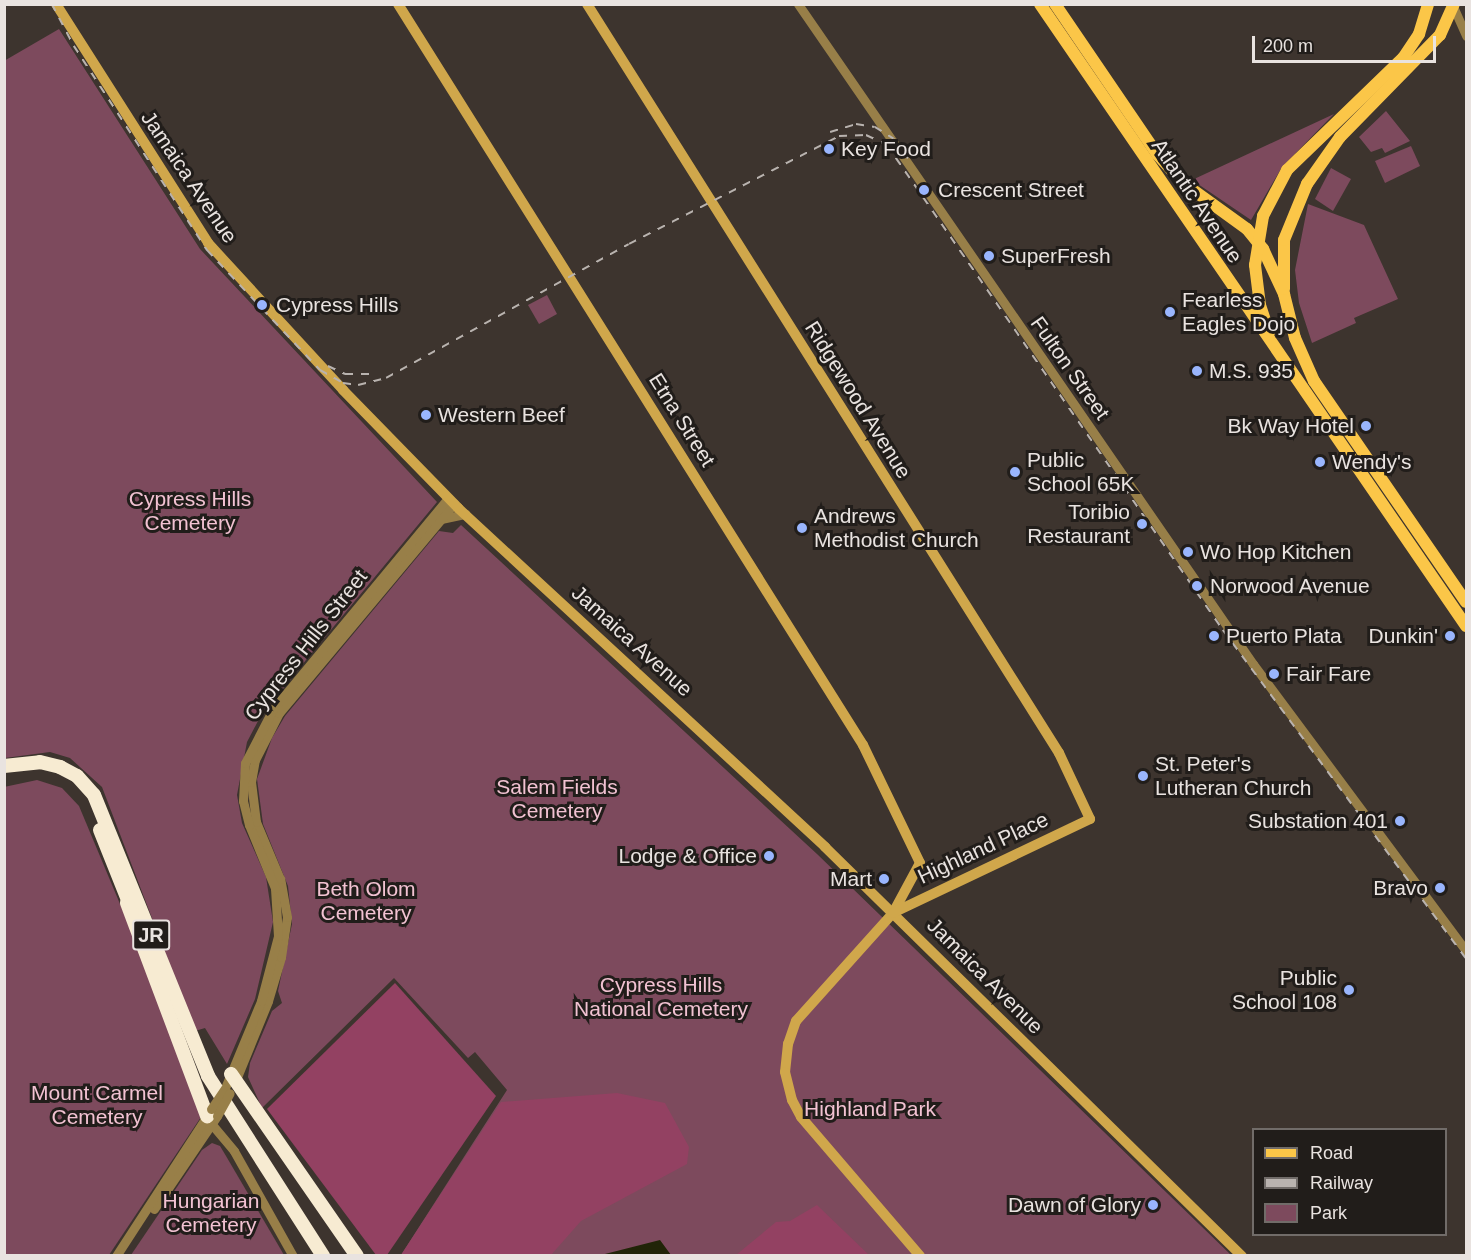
<!DOCTYPE html>
<html>
<head>
<meta charset="utf-8">
<style>
	body { margin:0 }
	#map { position:relative; width:1471px; height:1260px; overflow:hidden; background:#3d342e; font-family:Arial,sans-serif }
	div>[style] { position:absolute }
	.green>* { inset:0; background:#7d4a5d }
	.forest>* { inset:0; background:#934162 }
	.water>* { inset:0; background:#212407 }
	.tertiary>* { height:9px; margin:-4.5px; padding:0 4.5px; transform-origin:4.5px; border-radius:4.5px; background:#987f48 }
	.secondary>* { height:10px; margin:-5px; padding:0 5px; transform-origin:5px; border-radius:5px; background:#d0a74b }
	.primary>* { height:12px; margin:-6px; padding:0 6px; transform-origin:6px; border-radius:6px; background:#fbc648 }
	.motorway>* { height:14px; margin:-7px; padding:0 7px; transform-origin:7px; border-radius:7px; background:#f7ebd2 }
	.rail>* { height:1.5px; margin-top:-0.75px; transform-origin:0; background:repeating-linear-gradient(90deg,#b9b3af 0 8px,transparent 0 16px) }
	.tertiary-bridge>* { height:9px; margin:-4.5px; padding:0 4.5px; transform-origin:4.5px; border-radius:4.5px; background:#987f48 }
	.primary-bridge>* { height:12px; margin:-6px; padding:0 6px; transform-origin:6px; border-radius:6px; background:#fbc648 }
	.dots>* { width:16px; height:16px; translate:-50% -50%; box-sizing:border-box; border:3px solid #211d1a; border-radius:50% }
	span { translate:-50% -50%; white-space:nowrap; text-align:center; line-height:1.15; -webkit-text-stroke:6px #211d1a; paint-order:stroke }
	.shield-label span { padding:2px 4px; background:#211d1a; border:2px solid; border-radius:4px; -webkit-text-stroke-width:0 }
	.shield-label { font-size:20px; color:#e9e3e0; font-weight:700 }
	.poi-label { font-size:21px; color:#e9e3e0 }
	.left { translate:0 -50%; text-align:left }
	.right { translate:-100% -50%; text-align:right }
	.street-label { font-size:21px; color:#e9e3e0 }
	.park-label { font-size:21px; color:#f2c2d2 }
	.frame { position:absolute; inset:0; border:6px solid #e9e3e0; pointer-events:none }
	.legend { position:absolute; left:1252px; top:1128px; width:195px; height:108px; box-sizing:border-box; background:#211d1a; border:2px solid #716c69; margin:0; padding:8px 10px; list-style:none; font-size:18px; color:#e9e3e0 }
	.legend li { display:flex; align-items:center; gap:12px; height:30px }
	.legend b { width:30px; border:2px solid #716c69 }
	.scale { position:absolute; left:1252px; top:36px; width:184px; height:27px; box-sizing:border-box; border:3px solid #e9e3e0; border-top:0; padding-left:8px; font-size:18px; line-height:21px; white-space:nowrap; color:#e9e3e0; -webkit-text-stroke:4px #211d1a; paint-order:stroke }
</style>
</head>
<body>
<div id="map">
	<div class="green">
		<div style="clip-path:polygon(59px 29px,200px 249px,437px 502px,296px 672px,258px 721px,247px 742px,237px 795px,242px 823px,266px 877px,273px 922px,255px 999px,227px 1064px,205px 1028px,195px 1031px,102px 787px,70px 758px,50px 752px,5px 758px,4px 61px)"></div>
		<div style="clip-path:polygon(1386px 111px,1410px 141px,1385px 153px,1382px 148px,1371px 152px,1359px 137px)"></div>
		<div style="clip-path:polygon(1334px 114px,1282px 167px,1251px 220px,1192px 180px)"></div>
		<div style="clip-path:polygon(1411px 146px,1420px 166px,1385px 183px,1375px 161px)"></div>
		<div style="clip-path:polygon(1331px 168px,1351px 179px,1333px 211px,1315px 199px)"></div>
		<div style="clip-path:polygon(1308px 204px,1364px 225px,1398px 299px,1354px 318px,1356px 323px,1312px 343px,1299px 303px,1295px 270px)"></div>
		<div style="clip-path:polygon(547px 295px,557px 314px,539px 324px,528px 305px)"></div>
		<div style="clip-path:polygon(461px 525px,817px 854px,1231px 1255px,401px 1255px,507px 1090px,475px 1052px,468px 1058px,394px 978px,262px 1108px,248px 1077px,250px 1063px,272px 1011px,282px 1003px,278px 991px,292px 924px,288px 886px,263px 824px,257px 779px,272px 738px,285px 716px,439px 531px,453px 533px)"></div>
		<div style="clip-path:polygon(37px 780px,62px 788px,79px 806px,138px 947px,201px 1117px,109px 1255px,5px 1255px,4px 787px)"></div>
		<div style="clip-path:polygon(212px 1143px,220px 1146px,226px 1156px,284px 1255px,131px 1255px,202px 1150px)"></div>
	</div>
	<div class="forest">
		<div style="clip-path:polygon(395px 983px,496px 1096px,387px 1255px,376px 1255px,267px 1109px)"></div>
		<div style="clip-path:polygon(617px 1093px,665px 1103px,689px 1147px,687px 1164px,581px 1221px,551px 1255px,401px 1255px,501px 1102px)"></div>
		<div style="clip-path:polygon(817px 1205px,869px 1255px,736px 1255px,776px 1222px,790px 1221px)"></div>
	</div>
	<div class="water">
		<div style="clip-path:polygon(660px 1240px,671px 1255px,600px 1255px,601px 1255px)"></div>
	</div>
	<div class="tertiary">
		<div style="left:798px;top:4px;width:802px;rotate:55.42deg"></div>
		<div style="left:1253px;top:664px;width:357px;rotate:53.4deg"></div>
		<div style="left:1452px;top:4px;width:35px;rotate:66deg"></div>
		<div style="left:441px;top:519px;width:25px;rotate:-12deg"></div>
		<div style="left:235px;top:1082px;width:87px;rotate:-67.8deg"></div>
		<div style="left:268px;top:1001px;width:46px;rotate:-73.5deg"></div>
		<div style="left:281px;top:957px;width:40px;rotate:-81.5deg"></div>
		<div style="left:287px;top:917px;width:39px;rotate:-100deg"></div>
		<div style="left:280px;top:879px;width:62px;rotate:-112.8deg"></div>
		<div style="left:256px;top:822px;width:40px;rotate:-97.1deg"></div>
		<div style="left:251px;top:782px;width:22px;rotate:-80deg"></div>
		<div style="left:255px;top:760px;width:53px;rotate:-62.9deg"></div>
		<div style="left:279px;top:713px;width:273px;rotate:-50.1deg"></div>
		<div style="left:225px;top:1088px;width:94px;rotate:-67.5deg"></div>
		<div style="left:261px;top:1001px;width:67px;rotate:-75.3deg"></div>
		<div style="left:278px;top:936px;width:48px;rotate:-93.6deg"></div>
		<div style="left:275px;top:888px;width:68px;rotate:-112.4deg"></div>
		<div style="left:249px;top:825px;width:25px;rotate:-104deg"></div>
		<div style="left:243px;top:801px;width:38px;rotate:-87deg"></div>
		<div style="left:245px;top:763px;width:61px;rotate:-62.6deg"></div>
		<div style="left:273px;top:709px;width:274px;rotate:-50.3deg"></div>
		<div style="left:209px;top:1121px;width:39px;rotate:50deg"></div>
		<div style="left:234px;top:1151px;width:120px;rotate:60.7deg"></div>
		<div style="left:154px;top:1209px;width:112px;rotate:-55.9deg"></div>
		<div style="left:116px;top:1256px;width:173px;rotate:-57deg"></div>
	</div>
	<div class="secondary">
		<div style="left:56px;top:4px;width:283px;rotate:57.5deg"></div>
		<div style="left:208px;top:243px;width:200px;rotate:47.4deg"></div>
		<div style="left:343px;top:390px;width:165px;rotate:45.7deg"></div>
		<div style="left:458px;top:508px;width:500px;rotate:42.7deg"></div>
		<div style="left:825px;top:847px;width:584px;rotate:44.45deg"></div>
		<div style="left:398px;top:4px;width:875px;rotate:57.89deg"></div>
		<div style="left:863px;top:745px;width:131px;rotate:64.2deg"></div>
		<div style="left:920px;top:863px;width:57px;rotate:118.4deg"></div>
		<div style="left:893px;top:913px;width:145px;rotate:131.9deg"></div>
		<div style="left:796px;top:1021px;width:24px;rotate:109deg"></div>
		<div style="left:788px;top:1044px;width:28px;rotate:96deg"></div>
		<div style="left:785px;top:1072px;width:29px;rotate:76deg"></div>
		<div style="left:792px;top:1100px;width:19px;rotate:62deg"></div>
		<div style="left:801px;top:1117px;width:183px;rotate:49.4deg"></div>
		<div style="left:587px;top:4px;width:885px;rotate:57.78deg"></div>
		<div style="left:1059px;top:753px;width:73px;rotate:64.8deg"></div>
		<div style="left:1090px;top:819px;width:218px;rotate:154.5deg"></div>
	</div>
	<div class="primary">
		<div style="left:1040px;top:4px;width:754px;rotate:55.59deg"></div>
		<div style="left:1055px;top:4px;width:181px;rotate:55.8deg"></div>
		<div style="left:1157px;top:154px;width:38px;rotate:48deg"></div>
		<div style="left:1182px;top:182px;width:80px;rotate:35.9deg"></div>
		<div style="left:1247px;top:229px;width:26px;rotate:51deg"></div>
		<div style="left:1263px;top:249px;width:50px;rotate:65deg"></div>
		<div style="left:1284px;top:294px;width:45px;rotate:76deg"></div>
		<div style="left:1295px;top:338px;width:47px;rotate:66.2deg"></div>
		<div style="left:1314px;top:381px;width:268px;rotate:55.5deg"></div>
		<div style="left:1263px;top:216px;width:52px;rotate:-62.4deg"></div>
		<div style="left:1287px;top:170px;width:161px;rotate:-44deg"></div>
		<div style="left:1403px;top:58px;width:29px;rotate:-56deg"></div>
		<div style="left:1419px;top:34px;width:31px;rotate:-73deg"></div>
		<div style="left:1255px;top:265px;width:40px;rotate:82.9deg"></div>
		<div style="left:1260px;top:305px;width:29px;rotate:72deg"></div>
		<div style="left:1284px;top:289px;width:49px;rotate:-90deg"></div>
		<div style="left:1284px;top:240px;width:61px;rotate:-67.7deg"></div>
		<div style="left:1307px;top:184px;width:57px;rotate:-54.9deg"></div>
		<div style="left:1340px;top:137px;width:143px;rotate:-45.6deg"></div>
		<div style="left:1440px;top:35px;width:34px;rotate:-66deg"></div>
	</div>
	<div class="motorway">
		<div style="left:4px;top:766px;width:36px;rotate:-6deg"></div>
		<div style="left:40px;top:762px;width:21px;rotate:14deg"></div>
		<div style="left:60px;top:767px;width:19px;rotate:28deg"></div>
		<div style="left:77px;top:776px;width:25px;rotate:48deg"></div>
		<div style="left:94px;top:795px;width:303px;rotate:67.9deg"></div>
		<div style="left:208px;top:1076px;width:214px;rotate:57.4deg"></div>
		<div style="left:100px;top:830px;width:86px;rotate:68.2deg"></div>
		<div style="left:127px;top:903px;width:228px;rotate:69.4deg"></div>
		<div style="left:231px;top:1074px;width:221px;rotate:55.3deg"></div>
	</div>
	<div class="rail">
		<div style="left:52px;top:4px;width:47px;rotate:62.4deg"></div>
		<div style="left:74px;top:46px;width:244px;rotate:56.9deg"></div>
		<div style="left:207px;top:250px;width:165px;rotate:46.7deg"></div>
		<div style="left:320px;top:370px;width:26px;rotate:29deg"></div>
		<div style="left:343px;top:383px;width:15px;rotate:8deg"></div>
		<div style="left:358px;top:385px;width:29px;rotate:-14deg"></div>
		<div style="left:386px;top:378px;width:277px;rotate:-28.9deg"></div>
		<div style="left:629px;top:244px;width:236px;rotate:-27.2deg"></div>
		<div style="left:839px;top:136px;width:27px;rotate:-2deg"></div>
		<div style="left:866px;top:135px;width:23px;rotate:25deg"></div>
		<div style="left:887px;top:145px;width:590px;rotate:55.29deg"></div>
		<div style="left:1223px;top:630px;width:408px;rotate:53.5deg"></div>
		<div style="left:830px;top:132px;width:27px;rotate:-17deg"></div>
		<div style="left:856px;top:124px;width:19px;rotate:9deg"></div>
		<div style="left:875px;top:127px;width:22px;rotate:32deg"></div>
		<div style="left:894px;top:139px;width:24px;rotate:54deg"></div>
		<div style="left:328px;top:366px;width:19px;rotate:25deg"></div>
		<div style="left:345px;top:374px;width:29px"></div>
	</div>
	<div class="tertiary-bridge">
		<div style="left:211px;top:1109px;width:25px;rotate:-56deg"></div>
		<div style="left:217px;top:1116px;width:26px;rotate:-61deg"></div>
	</div>
	<div class="primary-bridge">
		<div style="left:1255px;top:265px;width:50px;rotate:-80.7deg"></div>
	</div>
	<div class="dots">
		<div style="left:829px;top:149px;background:#99b5fd"></div>
		<div style="left:924px;top:190px;background:#99b5fd"></div>
		<div style="left:989px;top:256px;background:#99b5fd"></div>
		<div style="left:262px;top:305px;background:#99b5fd"></div>
		<div style="left:1170px;top:312px;background:#99b5fd"></div>
		<div style="left:1197px;top:371px;background:#99b5fd"></div>
		<div style="left:426px;top:415px;background:#99b5fd"></div>
		<div style="left:1366px;top:426px;background:#99b5fd"></div>
		<div style="left:1320px;top:462px;background:#99b5fd"></div>
		<div style="left:1015px;top:472px;background:#99b5fd"></div>
		<div style="left:1142px;top:524px;background:#99b5fd"></div>
		<div style="left:802px;top:528px;background:#99b5fd"></div>
		<div style="left:1188px;top:552px;background:#99b5fd"></div>
		<div style="left:1197px;top:586px;background:#99b5fd"></div>
		<div style="left:1214px;top:636px;background:#99b5fd"></div>
		<div style="left:1450px;top:636px;background:#99b5fd"></div>
		<div style="left:1274px;top:674px;background:#99b5fd"></div>
		<div style="left:1143px;top:776px;background:#99b5fd"></div>
		<div style="left:1400px;top:821px;background:#99b5fd"></div>
		<div style="left:769px;top:856px;background:#99b5fd"></div>
		<div style="left:884px;top:879px;background:#99b5fd"></div>
		<div style="left:1440px;top:888px;background:#99b5fd"></div>
		<div style="left:1349px;top:990px;background:#99b5fd"></div>
		<div style="left:1153px;top:1205px;background:#99b5fd"></div>
	</div>
	<div class="shield-label">
		<span style="left:151px;top:935px">JR</span>
	</div>
	<div class="poi-label">
		<span class="left" style="left:841px;top:149px">Key Food</span>
		<span class="left" style="left:938px;top:190px">Crescent Street</span>
		<span class="left" style="left:1001px;top:256px">SuperFresh</span>
		<span class="left" style="left:1182px;top:312px">Fearless<br>Eagles Dojo</span>
		<span class="left" style="left:276px;top:305px">Cypress Hills</span>
		<span class="left" style="left:1209px;top:371px">M.S. 935</span>
		<span class="left" style="left:438px;top:415px">Western Beef</span>
		<span class="right" style="left:1354px;top:426px">Bk Way Hotel</span>
		<span class="left" style="left:1027px;top:472px">Public<br>School 65K</span>
		<span class="left" style="left:1332px;top:462px">Wendy's</span>
		<span class="right" style="left:1130px;top:524px">Toribio<br>Restaurant</span>
		<span class="left" style="left:814px;top:528px">Andrews<br>Methodist Church</span>
		<span class="left" style="left:1200px;top:552px">Wo Hop Kitchen</span>
		<span class="left" style="left:1210px;top:586px">Norwood Avenue</span>
		<span class="left" style="left:1226px;top:636px">Puerto Plata</span>
		<span class="right" style="left:1438px;top:636px">Dunkin'</span>
		<span class="left" style="left:1286px;top:674px">Fair Fare</span>
		<span class="left" style="left:1155px;top:776px">St. Peter's<br>Lutheran Church</span>
		<span class="right" style="left:1388px;top:821px">Substation 401</span>
		<span class="right" style="left:757px;top:856px">Lodge &amp; Office</span>
		<span class="right" style="left:872px;top:879px">Mart</span>
		<span class="right" style="left:1428px;top:888px">Bravo</span>
		<span class="right" style="left:1337px;top:990px">Public<br>School 108</span>
		<span class="right" style="left:1141px;top:1205px">Dawn of Glory</span>
	</div>
	<div class="street-label">
		<span style="left:189px;top:177px;rotate:56deg">Jamaica Avenue</span>
		<span style="left:1197px;top:201px;rotate:56deg">Atlantic Avenue</span>
		<span style="left:1070px;top:368px;rotate:55deg">Fulton Street</span>
		<span style="left:858px;top:400px;rotate:58deg">Ridgewood Avenue</span>
		<span style="left:682px;top:420px;rotate:58deg">Etna Street</span>
		<span style="left:632px;top:641px;rotate:42deg">Jamaica Avenue</span>
		<span style="left:306px;top:645px;rotate:-52deg">Cypress Hills Street</span>
		<span style="left:983px;top:848px;rotate:-25deg">Highland Place</span>
		<span style="left:985px;top:976px;rotate:45deg">Jamaica Avenue</span>
	</div>
	<div class="park-label">
		<span style="left:190px;top:511px">Cypress Hills<br>Cemetery</span>
		<span style="left:557px;top:799px">Salem Fields<br>Cemetery</span>
		<span style="left:366px;top:901px">Beth Olom<br>Cemetery</span>
		<span style="left:661px;top:997px">Cypress Hills<br>National Cemetery</span>
		<span style="left:97px;top:1105px">Mount Carmel<br>Cemetery</span>
		<span style="left:870px;top:1109px">Highland Park</span>
		<span style="left:211px;top:1213px">Hungarian<br>Cemetery</span>
	</div>
	<div class="frame"></div>
	<ul class="legend">
	<li><b style="height:8px;background:#fbc648"></b>Road</li>
	<li><b style="height:8px;background:#b9b3af"></b>Railway</li>
	<li><b style="height:16px;background:#7d4a5d"></b>Park</li>
	</ul>
	<div class="scale">200 m</div>
</div>
</body>
</html>
